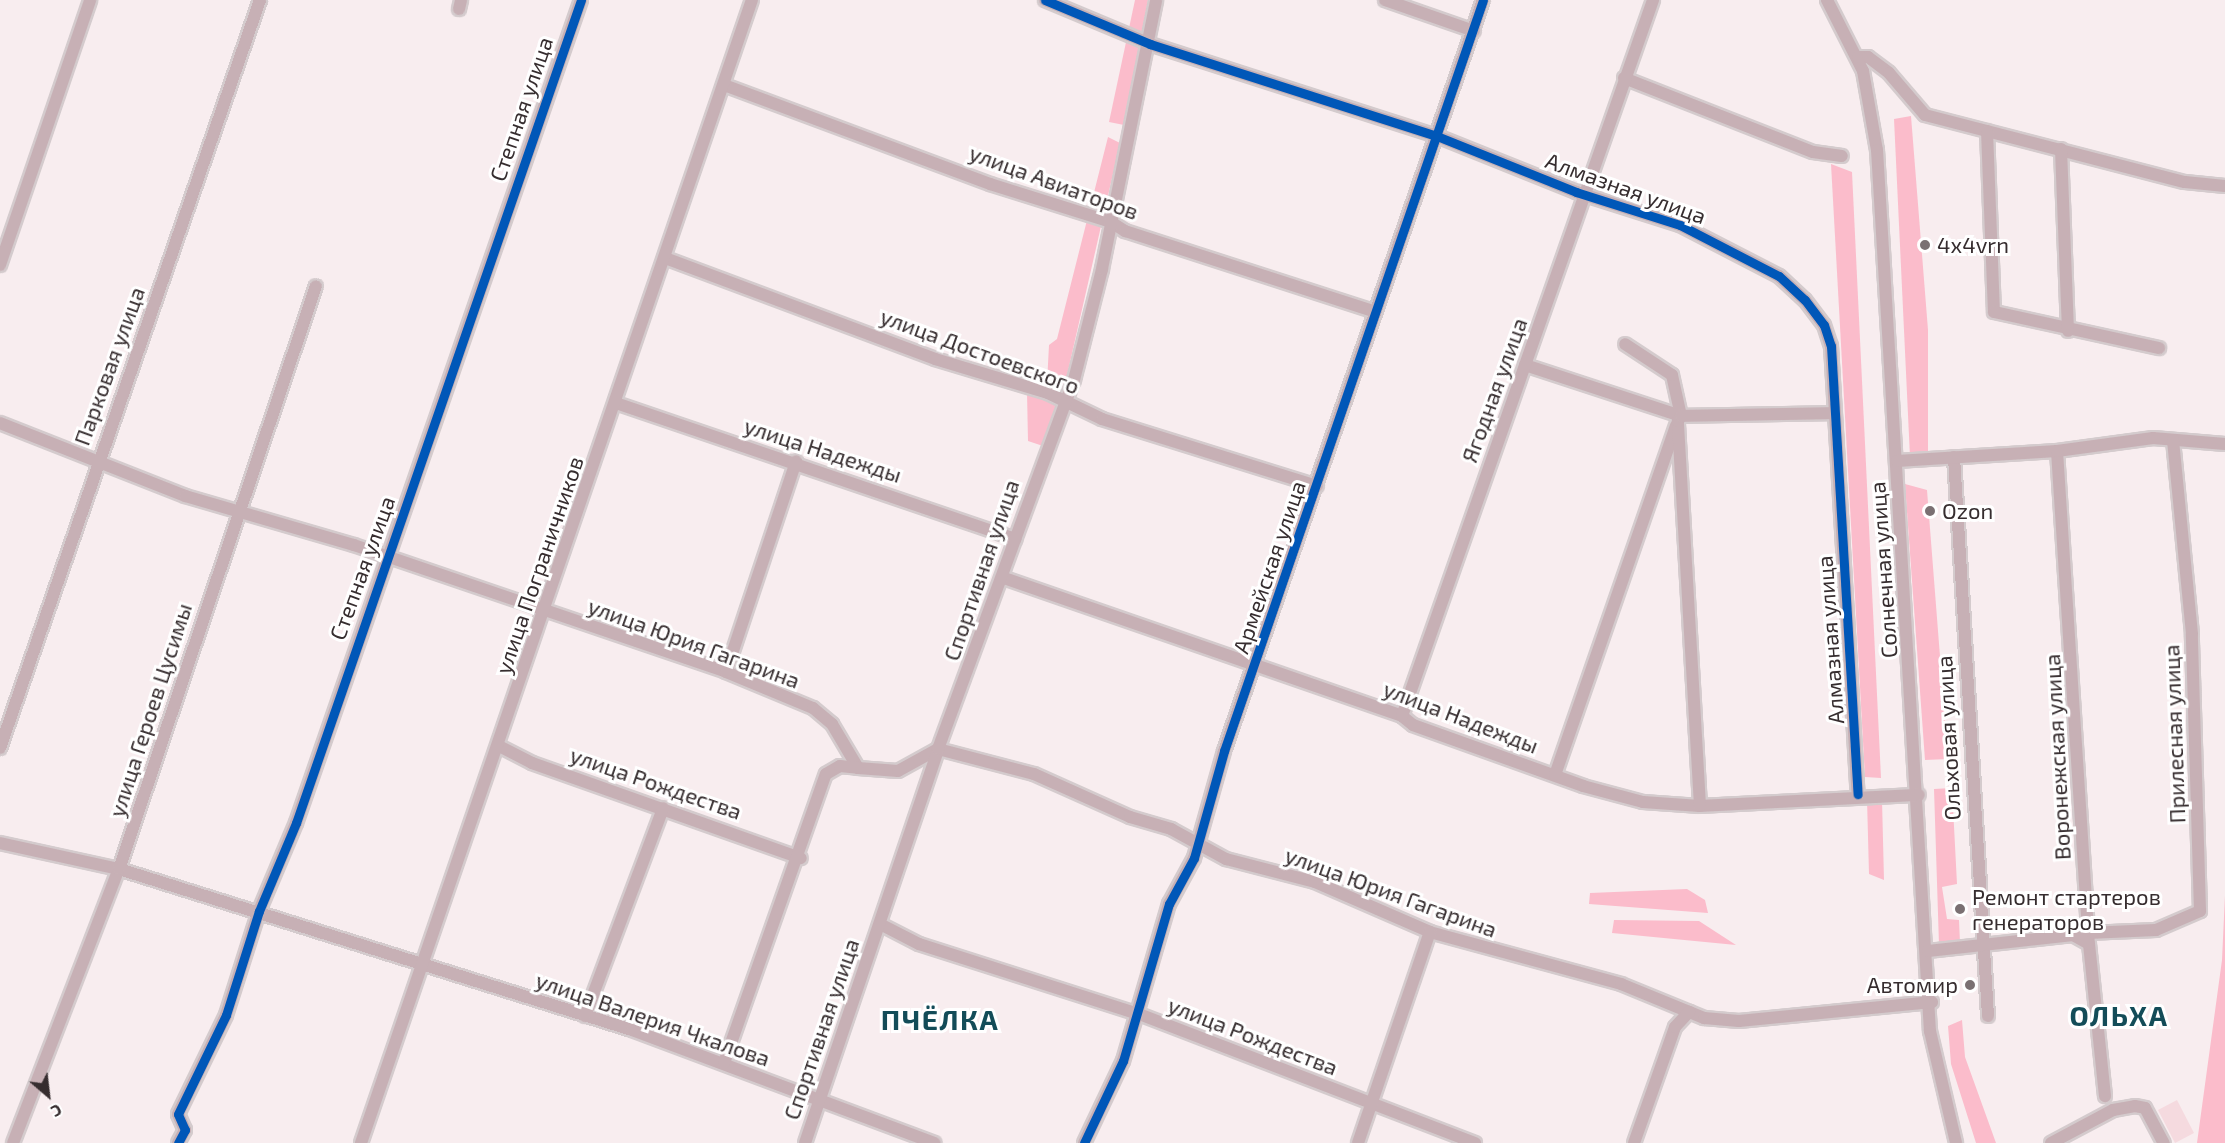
<!DOCTYPE html>
<html>
<head>
<meta charset="utf-8">
<style>
	body { margin:0 }
	#map { position:relative; width:2225px; height:1143px; overflow:hidden; background:#f8edef; font-family:"Exo 2",sans-serif }
	div>[style] { position:absolute }
	.green>* { inset:0; background:#f5dadf }
	.forest>* { inset:0; background:#fbbccb }
	.roads { filter:drop-shadow(2px 0 #d4cbcd) drop-shadow(-2px 0 #d4cbcd) drop-shadow(0 2px #d4cbcd) drop-shadow(0 -2px #d4cbcd) }
	.minor>* { height:12px; margin:-6px; padding:0 6px; transform-origin:6px; border-radius:6px; background:#c7b0b5 }
	.cycleway>* { height:9px; margin:-4.5px; padding:0 4.5px; transform-origin:4.5px; border-radius:4.5px; background:#0057b8 }
	.dots>* { width:16px; height:16px; translate:-50% -50%; box-sizing:border-box; border:3px solid #fff; border-radius:50% }
	span { translate:-50% -50%; white-space:nowrap; text-align:center; line-height:1.15; -webkit-text-stroke:6px #fff; paint-order:stroke }
	.street-label { font-size:22px; color:#362d2f }
	.poi-label { font-size:22px; color:#362d2f }
	.left { translate:0 -50%; text-align:left }
	.right { translate:-100% -50%; text-align:right }
	.district-label { font-size:28px; color:#134c58; font-weight:700; letter-spacing:1.5px }
	.north { position:absolute; left:18px; top:1065px; width:60px; height:60px; -webkit-text-stroke:4px #fff; paint-order:stroke; rotate:152deg; font-size:16px; font-weight:700; line-height:24px; text-align:center; color:#362d2f }
	.north::after { content:''; display:block; margin:auto; width:21px; height:27px; background:#362d2f; clip-path:polygon(50% 0,100% 100%,50% 72%,0 100%) }
</style>
</head>
<body>
<div id="map">
	<div class="green">
		<div style="clip-path:polygon(2177px 1100px,2194px 1133px,2175px 1143px,2158px 1110px)"></div>
	</div>
	<div class="forest">
		<div style="clip-path:polygon(1135px 0,1148px 0,1124px 125px,1109px 122px)"></div>
		<div style="clip-path:polygon(1911px 116px,1928px 330px,1928px 461px,1910px 457px,1894px 119px)"></div>
		<div style="clip-path:polygon(1108px 137px,1120px 143px,1065px 384px,1047px 383px,1049px 345px,1057px 339px)"></div>
		<div style="clip-path:polygon(1831px 164px,1852px 172px,1881px 778px,1865px 777px)"></div>
		<div style="clip-path:polygon(1035px 387px,1063px 405px,1055px 450px,1028px 441px,1027px 392px)"></div>
		<div style="clip-path:polygon(1905px 484px,1927px 490px,1948px 759px,1925px 760px)"></div>
		<div style="clip-path:polygon(1952px 788px,1957px 884px,1942px 887px,1947px 919px,1959px 920px,1960px 943px,1939px 945px,1934px 789px)"></div>
		<div style="clip-path:polygon(1867px 799px,1882px 800px,1884px 880px,1869px 874px)"></div>
		<div style="clip-path:polygon(1687px 889px,1705px 900px,1708px 913px,1589px 904px,1590px 893px)"></div>
		<div style="clip-path:polygon(2225px 895px,2225px 1143px,2197px 1143px,2222px 960px)"></div>
		<div style="clip-path:polygon(1614px 920px,1699px 921px,1736px 945px,1612px 933px)"></div>
		<div style="clip-path:polygon(1962px 1020px,1965px 1057px,1996px 1143px,1976px 1143px,1951px 1064px,1948px 1026px)"></div>
	</div>
	<div class="roads">
		<div class="minor">
			<div style="left:1045px;top:0;width:114px;rotate:22.7deg"></div>
			<div style="left:1150px;top:44px;width:301px;rotate:17.8deg"></div>
			<div style="left:1437px;top:136px;width:150px;rotate:21.9deg"></div>
			<div style="left:1576px;top:192px;width:109px;rotate:17.6deg"></div>
			<div style="left:1680px;top:225px;width:111px;rotate:27.3deg"></div>
			<div style="left:1779px;top:276px;width:35px;rotate:43deg"></div>
			<div style="left:1805px;top:300px;width:31px;rotate:53deg"></div>
			<div style="left:1824px;top:325px;width:22px;rotate:72deg"></div>
			<div style="left:1831px;top:346px;width:449px;rotate:86.6deg"></div>
			<div style="left:1385px;top:0;width:94px;rotate:19.2deg"></div>
			<div style="left:1827px;top:0;width:80px;rotate:63.1deg"></div>
			<div style="left:1863px;top:71px;width:80px;rotate:80deg"></div>
			<div style="left:1877px;top:150px;width:883px;rotate:86.56deg"></div>
			<div style="left:1930px;top:1031px;width:115px;rotate:76.9deg"></div>
			<div style="left:459px;top:9px;width:9px;rotate:-77deg"></div>
			<div style="left:1858px;top:57px;width:10px"></div>
			<div style="left:1868px;top:57px;width:26px;rotate:37deg"></div>
			<div style="left:1889px;top:73px;width:55px;rotate:49.4deg"></div>
			<div style="left:1925px;top:115px;width:268px;rotate:14.5deg"></div>
			<div style="left:2185px;top:182px;width:40px;rotate:5.7deg"></div>
			<div style="left:1624px;top:78px;width:203px;rotate:21.4deg"></div>
			<div style="left:1813px;top:152px;width:29px;rotate:8deg"></div>
			<div style="left:724px;top:85px;width:284px;rotate:20.4deg"></div>
			<div style="left:990px;top:184px;width:127px;rotate:17.4deg"></div>
			<div style="left:1111px;top:222px;width:17px;rotate:33deg"></div>
			<div style="left:1125px;top:231px;width:261px;rotate:17.9deg"></div>
			<div style="left:1987px;top:131px;width:181px;rotate:87.8deg"></div>
			<div style="left:1994px;top:312px;width:169px;rotate:12.3deg"></div>
			<div style="left:2061px;top:149px;width:182px;rotate:87.8deg"></div>
			<div style="left:665px;top:258px;width:288px;rotate:20.5deg"></div>
			<div style="left:935px;top:359px;width:118px;rotate:16.7deg"></div>
			<div style="left:1048px;top:393px;width:60px;rotate:25.7deg"></div>
			<div style="left:1102px;top:419px;width:225px;rotate:17.3deg"></div>
			<div style="left:0;top:265px;width:280px;rotate:-71.2deg"></div>
			<div style="left:1525px;top:365px;width:164px;rotate:18.1deg"></div>
			<div style="left:1681px;top:416px;width:42px;rotate:-102.4deg"></div>
			<div style="left:1672px;top:375px;width:56px;rotate:-146.6deg"></div>
			<div style="left:616px;top:403px;width:422px;rotate:18.8deg"></div>
			<div style="left:0;top:423px;width:199px;rotate:21.5deg"></div>
			<div style="left:185px;top:496px;width:176px;rotate:16.2deg"></div>
			<div style="left:354px;top:545px;width:393px;rotate:18.8deg"></div>
			<div style="left:726px;top:672px;width:94px;rotate:22.5deg"></div>
			<div style="left:813px;top:708px;width:25px;rotate:40deg"></div>
			<div style="left:832px;top:724px;width:51px;rotate:59.4deg"></div>
			<div style="left:858px;top:768px;width:40px;rotate:4.3deg"></div>
			<div style="left:898px;top:771px;width:46px;rotate:-28.8deg"></div>
			<div style="left:2057px;top:451px;width:494px;rotate:86.3deg"></div>
			<div style="left:2089px;top:944px;width:153px;rotate:84deg"></div>
			<div style="left:1954px;top:457px;width:560px;rotate:86.52deg"></div>
			<div style="left:1897px;top:461px;width:160px;rotate:-3.6deg"></div>
			<div style="left:2057px;top:451px;width:97px;rotate:-7.7deg"></div>
			<div style="left:2153px;top:438px;width:72px;rotate:4.8deg"></div>
			<div style="left:1004px;top:578px;width:421px;rotate:19.1deg"></div>
			<div style="left:1402px;top:716px;width:14px;rotate:39deg"></div>
			<div style="left:1413px;top:725px;width:181px;rotate:19.7deg"></div>
			<div style="left:1583px;top:786px;width:62px;rotate:14.9deg"></div>
			<div style="left:1643px;top:802px;width:57px;rotate:4deg"></div>
			<div style="left:1700px;top:806px;width:219px;rotate:-2.9deg"></div>
			<div style="left:726px;top:672px;width:222px;rotate:-71.6deg"></div>
			<div style="left:1402px;top:716px;width:759px;rotate:-70.68deg"></div>
			<div style="left:499px;top:746px;width:37px;rotate:27deg"></div>
			<div style="left:532px;top:763px;width:285px;rotate:19.5deg"></div>
			<div style="left:0;top:748px;width:792px;rotate:-70.83deg"></div>
			<div style="left:938px;top:749px;width:99px;rotate:14.6deg"></div>
			<div style="left:1034px;top:774px;width:105px;rotate:24.1deg"></div>
			<div style="left:1130px;top:817px;width:43px;rotate:16.3deg"></div>
			<div style="left:1171px;top:829px;width:63px;rotate:28.6deg"></div>
			<div style="left:1226px;top:859px;width:92px;rotate:14.5deg"></div>
			<div style="left:1315px;top:882px;width:125px;rotate:23.5deg"></div>
			<div style="left:1430px;top:932px;width:198px;rotate:15.2deg"></div>
			<div style="left:1621px;top:984px;width:90px;rotate:22.3deg"></div>
			<div style="left:1704px;top:1018px;width:35px;rotate:5deg"></div>
			<div style="left:1739px;top:1021px;width:194px;rotate:-5.6deg"></div>
			<div style="left:1555px;top:775px;width:370px;rotate:-70.9deg"></div>
			<div style="left:1700px;top:806px;width:386px;rotate:-93.3deg"></div>
			<div style="left:1678px;top:421px;width:6px;rotate:-59deg"></div>
			<div style="left:1681px;top:416px;width:152px;rotate:-1.1deg"></div>
			<div style="left:0;top:843px;width:122px;rotate:12.3deg"></div>
			<div style="left:119px;top:869px;width:538px;rotate:17.42deg"></div>
			<div style="left:632px;top:1030px;width:323px;rotate:20.5deg"></div>
			<div style="left:880px;top:924px;width:44px;rotate:27.1deg"></div>
			<div style="left:919px;top:944px;width:231px;rotate:17.7deg"></div>
			<div style="left:1139px;top:1014px;width:360px;rotate:21deg"></div>
			<div style="left:2088px;top:933px;width:68px;rotate:-2.5deg"></div>
			<div style="left:2156px;top:930px;width:48px;rotate:-23.4deg"></div>
			<div style="left:2200px;top:911px;width:277px;rotate:-91.7deg"></div>
			<div style="left:2192px;top:634px;width:195px;rotate:-95.6deg"></div>
			<div style="left:1928px;top:951px;width:146px;rotate:-6.3deg"></div>
			<div style="left:2073px;top:935px;width:18px;rotate:29deg"></div>
			<div style="left:585px;top:1016px;width:222px;rotate:-69.4deg"></div>
			<div style="left:724px;top:1063px;width:306px;rotate:-70.6deg"></div>
			<div style="left:826px;top:774px;width:16px;rotate:-30deg"></div>
			<div style="left:840px;top:766px;width:18px;rotate:6deg"></div>
			<div style="left:13px;top:1143px;width:294px;rotate:-68.9deg"></div>
			<div style="left:119px;top:869px;width:615px;rotate:-71.33deg"></div>
			<div style="left:178px;top:1143px;width:15px;rotate:-62deg"></div>
			<div style="left:185px;top:1130px;width:17px;rotate:-114deg"></div>
			<div style="left:178px;top:1114px;width:110px;rotate:-64.1deg"></div>
			<div style="left:226px;top:1015px;width:109px;rotate:-72.4deg"></div>
			<div style="left:259px;top:911px;width:95px;rotate:-67.2deg"></div>
			<div style="left:296px;top:823px;width:871px;rotate:-70.9deg"></div>
			<div style="left:361px;top:1143px;width:1208px;rotate:-71.12deg"></div>
			<div style="left:805px;top:1143px;width:416px;rotate:-71.3deg"></div>
			<div style="left:938px;top:749px;width:393px;rotate:-69.8deg"></div>
			<div style="left:1074px;top:380px;width:114px;rotate:-75.8deg"></div>
			<div style="left:1102px;top:269px;width:274px;rotate:-78.6deg"></div>
			<div style="left:1084px;top:1143px;width:91px;rotate:-64.6deg"></div>
			<div style="left:1123px;top:1061px;width:164px;rotate:-73.7deg"></div>
			<div style="left:1169px;top:904px;width:52px;rotate:-61.5deg"></div>
			<div style="left:1194px;top:858px;width:111px;rotate:-74.3deg"></div>
			<div style="left:1224px;top:751px;width:794px;rotate:-70.97deg"></div>
			<div style="left:1358px;top:1143px;width:223px;rotate:-71.2deg"></div>
			<div style="left:1634px;top:1143px;width:123px;rotate:-70.5deg"></div>
			<div style="left:1675px;top:1027px;width:21px;rotate:-47deg"></div>
			<div style="left:2051px;top:1143px;width:70px;rotate:-28deg"></div>
			<div style="left:2113px;top:1110px;width:22px;rotate:-10deg"></div>
			<div style="left:2135px;top:1106px;width:10px;rotate:11deg"></div>
			<div style="left:2145px;top:1108px;width:40px;rotate:62deg"></div>
		</div>
	</div>
	<div class="cycleway">
		<div style="left:1045px;top:0;width:114px;rotate:22.7deg"></div>
		<div style="left:1150px;top:44px;width:301px;rotate:17.8deg"></div>
		<div style="left:1437px;top:136px;width:150px;rotate:21.9deg"></div>
		<div style="left:1576px;top:192px;width:109px;rotate:17.6deg"></div>
		<div style="left:1680px;top:225px;width:111px;rotate:27.3deg"></div>
		<div style="left:1779px;top:276px;width:35px;rotate:43deg"></div>
		<div style="left:1805px;top:300px;width:31px;rotate:53deg"></div>
		<div style="left:1824px;top:325px;width:22px;rotate:72deg"></div>
		<div style="left:1831px;top:346px;width:449px;rotate:86.6deg"></div>
		<div style="left:178px;top:1143px;width:15px;rotate:-62deg"></div>
		<div style="left:185px;top:1130px;width:17px;rotate:-114deg"></div>
		<div style="left:178px;top:1114px;width:110px;rotate:-64.1deg"></div>
		<div style="left:226px;top:1015px;width:109px;rotate:-72.4deg"></div>
		<div style="left:259px;top:911px;width:95px;rotate:-67.2deg"></div>
		<div style="left:296px;top:823px;width:871px;rotate:-70.9deg"></div>
		<div style="left:1084px;top:1143px;width:91px;rotate:-64.6deg"></div>
		<div style="left:1123px;top:1061px;width:164px;rotate:-73.7deg"></div>
		<div style="left:1169px;top:904px;width:52px;rotate:-61.5deg"></div>
		<div style="left:1194px;top:858px;width:111px;rotate:-74.3deg"></div>
		<div style="left:1224px;top:751px;width:794px;rotate:-70.97deg"></div>
	</div>
	<div class="dots">
		<div style="left:1925px;top:245px;background:#7a7072"></div>
		<div style="left:1930px;top:511px;background:#7a7072"></div>
		<div style="left:1960px;top:909px;background:#7a7072"></div>
		<div style="left:1970px;top:985px;background:#7a7072"></div>
	</div>
	<div class="street-label">
		<span style="left:521px;top:109px;rotate:-71deg">Степная улица</span>
		<span style="left:1054px;top:182px;rotate:20deg">улица Авиаторов</span>
		<span style="left:1626px;top:188px;rotate:20deg">Алмазная улица</span>
		<span style="left:980px;top:351px;rotate:20deg">улица Достоевского</span>
		<span style="left:109px;top:366px;rotate:-70deg">Парковая улица</span>
		<span style="left:1494px;top:390px;rotate:-70deg">Ягодная улица</span>
		<span style="left:823px;top:450px;rotate:18deg">улица Надежды</span>
		<span style="left:539px;top:565px;rotate:-71deg">улица Пограничников</span>
		<span style="left:1269px;top:567px;rotate:-71deg">Армейская улица</span>
		<span style="left:362px;top:568px;rotate:-70deg">Степная улица</span>
		<span style="left:981px;top:570px;rotate:-71deg">Спортивная улица</span>
		<span style="left:1883px;top:570px;rotate:-94deg">Солнечная улица</span>
		<span style="left:1830px;top:640px;rotate:-94deg">Алмазная улица</span>
		<span style="left:694px;top:643px;rotate:20deg">улица Юрия Гагарина</span>
		<span style="left:150px;top:710px;rotate:-72deg">улица Героев Цусимы</span>
		<span style="left:1461px;top:717px;rotate:21deg">улица Надежды</span>
		<span style="left:2174px;top:734px;rotate:-92deg">Прилесная улица</span>
		<span style="left:1948px;top:738px;rotate:-93deg">Ольховая улица</span>
		<span style="left:2057px;top:757px;rotate:-93deg">Воронежская улица</span>
		<span style="left:656px;top:783px;rotate:19deg">улица Рождества</span>
		<span style="left:1391px;top:892px;rotate:20deg">улица Юрия Гагарина</span>
		<span style="left:653px;top:1019px;rotate:19deg">улица Валерия Чкалова</span>
		<span style="left:821px;top:1029px;rotate:-71deg">Спортивная улица</span>
		<span style="left:1253px;top:1036px;rotate:21deg">улица Рождества</span>
	</div>
	<div class="poi-label">
		<span class="left" style="left:1937px;top:245px">4x4vrn</span>
		<span class="left" style="left:1942px;top:511px">Ozon</span>
		<span class="left" style="left:1972px;top:909px">Ремонт стартеров<br>генераторов</span>
		<span class="right" style="left:1958px;top:985px">Автомир</span>
	</div>
	<div class="district-label">
		<span style="left:2119px;top:1015px">ОЛЬХА</span>
		<span style="left:940px;top:1019px">ПЧЁЛКА</span>
	</div>
	<div class="north">С</div>
</div>
</body>
</html>
